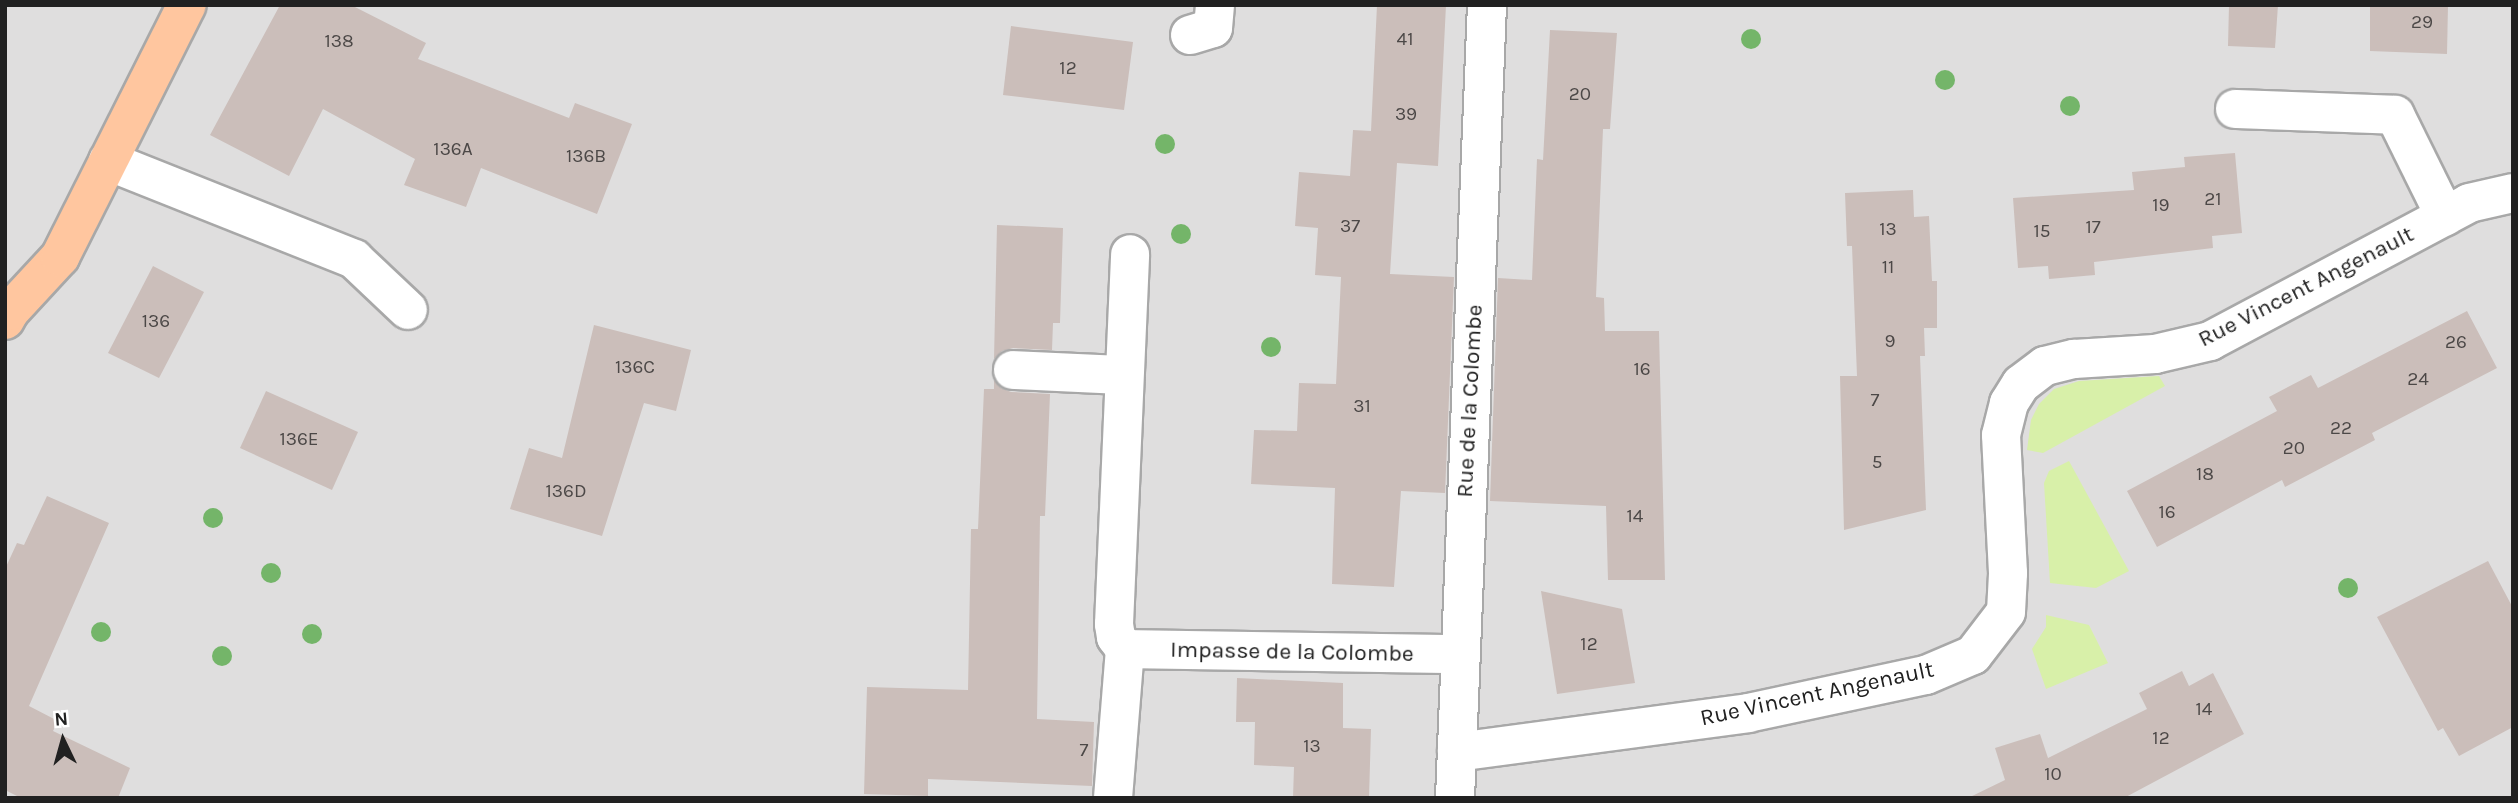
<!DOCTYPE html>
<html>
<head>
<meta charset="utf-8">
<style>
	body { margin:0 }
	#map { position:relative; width:2518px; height:803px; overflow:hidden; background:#f2ede7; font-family:Karla,sans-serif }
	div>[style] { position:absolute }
	.residential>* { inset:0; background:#dfdede }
	.grass>* { inset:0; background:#d8f0a9 }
	.building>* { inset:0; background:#cbbeba }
	.roads { filter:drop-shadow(2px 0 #a8a8a8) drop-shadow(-2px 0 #a8a8a8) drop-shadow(0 2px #a8a8a8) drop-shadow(0 -2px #a8a8a8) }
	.minor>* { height:38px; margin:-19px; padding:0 19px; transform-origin:19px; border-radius:19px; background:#fff }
	.major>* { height:38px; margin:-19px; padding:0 19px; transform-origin:19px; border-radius:19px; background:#ffc69f }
	.trees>* { width:20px; height:20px; margin:-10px; border-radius:50%; background:#74b569 }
	span { translate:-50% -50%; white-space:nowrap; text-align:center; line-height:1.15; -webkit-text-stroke:6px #fff; paint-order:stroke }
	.number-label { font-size:19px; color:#4c4847 }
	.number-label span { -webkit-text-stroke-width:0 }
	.street-label { font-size:23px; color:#212121 }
	.frame { position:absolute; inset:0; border:7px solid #212121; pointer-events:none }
	.north { position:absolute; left:28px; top:705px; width:70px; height:70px; -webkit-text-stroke:5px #fff; paint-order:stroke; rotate:355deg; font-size:19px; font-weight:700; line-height:28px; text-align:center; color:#212121 }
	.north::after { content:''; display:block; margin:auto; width:24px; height:32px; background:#212121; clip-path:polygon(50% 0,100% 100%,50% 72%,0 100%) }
</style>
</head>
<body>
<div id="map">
	<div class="residential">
		<div style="clip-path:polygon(5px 5px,2513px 5px,2513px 798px,5px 798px)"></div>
	</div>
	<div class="grass">
		<div style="clip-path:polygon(2159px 376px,2165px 386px,2043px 453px,2027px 450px,2031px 420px,2039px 404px,2054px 389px,2079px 381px)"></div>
		<div style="clip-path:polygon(2069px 461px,2129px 571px,2096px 588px,2050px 583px,2044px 483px,2049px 471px)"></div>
		<div style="clip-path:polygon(2046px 615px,2089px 625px,2108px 663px,2046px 689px,2032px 649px,2046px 627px)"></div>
	</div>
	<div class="building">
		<div style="clip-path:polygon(280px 5px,351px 5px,426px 43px,418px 59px,569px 118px,575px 103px,632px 124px,597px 214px,481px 168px,466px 207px,404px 185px,415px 159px,323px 109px,289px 176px,210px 135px)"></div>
		<div style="clip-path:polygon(1377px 5px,1446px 5px,1438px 166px,1397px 163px,1390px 274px,1454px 277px,1445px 493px,1401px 491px,1394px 587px,1332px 584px,1335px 488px,1251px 484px,1254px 430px,1297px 431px,1299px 383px,1336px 384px,1341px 277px,1315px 275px,1318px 228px,1295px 226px,1299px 172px,1350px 176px,1353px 130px,1371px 131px)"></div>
		<div style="clip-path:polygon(2229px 5px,2278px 5px,2275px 48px,2228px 46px)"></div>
		<div style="clip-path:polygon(2370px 5px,2448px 5px,2447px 54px,2370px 51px)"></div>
		<div style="clip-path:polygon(1011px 26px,1133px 42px,1124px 110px,1003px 95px)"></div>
		<div style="clip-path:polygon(1550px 30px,1617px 33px,1610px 129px,1603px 129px,1596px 297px,1604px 298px,1605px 331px,1659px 331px,1665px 580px,1608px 580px,1606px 506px,1490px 501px,1498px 278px,1532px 280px,1537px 159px,1543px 160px)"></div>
		<div style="clip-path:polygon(2235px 153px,2242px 233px,2212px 236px,2213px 248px,2094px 262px,2095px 275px,2049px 279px,2048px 266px,2018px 268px,2013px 198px,2134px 190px,2132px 172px,2185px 167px,2184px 157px)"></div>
		<div style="clip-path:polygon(1913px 190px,1914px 217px,1929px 216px,1932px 281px,1937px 281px,1937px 328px,1924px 328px,1925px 356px,1920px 356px,1926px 510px,1844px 530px,1840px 376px,1857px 376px,1852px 246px,1847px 246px,1845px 193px)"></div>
		<div style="clip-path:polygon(997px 225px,1063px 228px,1060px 323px,1053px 323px,1052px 350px,1013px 348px,1002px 351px,994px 359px)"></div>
		<div style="clip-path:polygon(153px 266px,204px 292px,159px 378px,108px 353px)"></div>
		<div style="clip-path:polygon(2467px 311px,2497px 368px,2372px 433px,2375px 440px,2285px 487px,2282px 480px,2157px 547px,2127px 491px,2277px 411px,2269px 397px,2311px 375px,2318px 388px)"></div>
		<div style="clip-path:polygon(594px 325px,691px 350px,676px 411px,644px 403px,602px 536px,510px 509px,529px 448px,562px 458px)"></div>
		<div style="clip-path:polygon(994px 380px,1001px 388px,1011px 392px,1050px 394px,1045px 516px,1040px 516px,1037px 719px,1094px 722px,1092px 786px,928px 779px,928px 796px,864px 794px,867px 687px,968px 690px,971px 529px,978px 529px,984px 389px,994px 389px)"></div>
		<div style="clip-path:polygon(266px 391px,358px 432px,332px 490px,240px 448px)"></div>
		<div style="clip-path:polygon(47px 496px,109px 523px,29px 706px,58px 721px,53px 731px,130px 768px,118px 798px,21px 798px,5px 790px,5px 569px,17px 543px,24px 545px)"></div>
		<div style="clip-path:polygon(2488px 561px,2513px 608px,2513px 727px,2459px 756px,2443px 728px,2438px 731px,2377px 617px)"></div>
		<div style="clip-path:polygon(1541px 591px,1622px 609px,1635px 683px,1557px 694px)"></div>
		<div style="clip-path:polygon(2182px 671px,2189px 686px,2213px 673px,2244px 734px,2124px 798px,1968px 798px,2005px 780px,1995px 748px,2040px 734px,2048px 758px,2147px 709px,2139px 693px)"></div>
		<div style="clip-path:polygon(1237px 678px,1343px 683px,1343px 728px,1371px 729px,1369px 798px,1293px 798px,1294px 767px,1254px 765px,1255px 722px,1236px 722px)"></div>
	</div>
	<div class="roads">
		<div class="minor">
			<div style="left:1190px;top:35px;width:24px;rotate:-17deg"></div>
			<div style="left:1213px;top:28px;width:23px;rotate:-85deg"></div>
			<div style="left:2235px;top:109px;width:160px;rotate:2.1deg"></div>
			<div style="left:2395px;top:115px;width:113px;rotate:63.7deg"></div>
			<div style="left:108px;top:161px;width:265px;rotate:21.7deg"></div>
			<div style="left:354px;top:259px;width:74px;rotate:43.4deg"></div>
			<div style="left:1013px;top:370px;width:111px;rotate:2.6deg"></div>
			<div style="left:1125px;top:649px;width:334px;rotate:0.9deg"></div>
			<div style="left:1457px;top:752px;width:294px;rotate:-7.6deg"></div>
			<div style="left:1748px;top:713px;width:182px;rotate:-12.1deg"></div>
			<div style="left:1926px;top:675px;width:51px;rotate:-23.1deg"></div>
			<div style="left:1973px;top:655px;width:54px;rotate:-52.5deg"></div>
			<div style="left:2006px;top:612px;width:39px;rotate:-87deg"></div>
			<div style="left:2008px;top:573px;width:138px;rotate:-92.9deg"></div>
			<div style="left:2001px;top:435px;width:33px;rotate:-76deg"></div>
			<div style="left:2009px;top:403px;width:22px;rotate:-58deg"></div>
			<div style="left:2021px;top:384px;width:30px;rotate:-37deg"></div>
			<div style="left:2045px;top:366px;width:30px;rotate:-14deg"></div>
			<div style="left:2074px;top:359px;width:81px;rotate:-3.5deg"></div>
			<div style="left:2155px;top:354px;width:57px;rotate:-13.3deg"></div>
			<div style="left:2210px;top:341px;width:293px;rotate:-28deg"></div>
			<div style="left:2469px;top:203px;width:45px;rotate:-12.8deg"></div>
			<div style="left:1113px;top:798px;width:149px;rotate:-85.4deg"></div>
			<div style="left:1125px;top:649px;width:15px;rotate:-127deg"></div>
			<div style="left:1116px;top:637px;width:13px;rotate:-99deg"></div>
			<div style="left:1114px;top:624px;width:370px;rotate:-87.5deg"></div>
			<div style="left:1455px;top:798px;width:794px;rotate:-87.69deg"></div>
		</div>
		<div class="major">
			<div style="left:5px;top:320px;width:10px;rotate:-61deg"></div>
			<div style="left:10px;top:311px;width:74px;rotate:-47.2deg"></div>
			<div style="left:60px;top:257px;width:282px;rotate:-63.3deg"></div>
		</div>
	</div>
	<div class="trees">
		<div style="left:1751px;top:39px"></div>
		<div style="left:1945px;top:80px"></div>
		<div style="left:2070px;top:106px"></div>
		<div style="left:1165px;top:144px"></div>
		<div style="left:1181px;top:234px"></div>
		<div style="left:1271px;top:347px"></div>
		<div style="left:213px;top:518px"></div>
		<div style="left:271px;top:573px"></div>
		<div style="left:2348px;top:588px"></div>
		<div style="left:101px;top:632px"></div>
		<div style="left:312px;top:634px"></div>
		<div style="left:222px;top:656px"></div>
	</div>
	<div class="number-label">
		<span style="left:2422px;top:23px">29</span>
		<span style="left:1405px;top:40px">41</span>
		<span style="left:339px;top:42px">138</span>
		<span style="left:1068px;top:69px">12</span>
		<span style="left:1580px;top:95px">20</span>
		<span style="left:1406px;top:115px">39</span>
		<span style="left:453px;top:150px">136A</span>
		<span style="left:586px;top:157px">136B</span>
		<span style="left:2213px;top:200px">21</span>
		<span style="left:2161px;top:206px">19</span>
		<span style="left:1350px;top:227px">37</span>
		<span style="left:2093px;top:228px">17</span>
		<span style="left:1888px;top:230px">13</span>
		<span style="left:2042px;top:232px">15</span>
		<span style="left:1888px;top:268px">11</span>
		<span style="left:156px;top:322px">136</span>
		<span style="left:1890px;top:342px">9</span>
		<span style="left:2456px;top:343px">26</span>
		<span style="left:635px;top:368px">136C</span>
		<span style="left:1642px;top:370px">16</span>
		<span style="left:2418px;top:380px">24</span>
		<span style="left:1875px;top:401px">7</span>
		<span style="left:1362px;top:407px">31</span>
		<span style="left:2341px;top:429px">22</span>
		<span style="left:299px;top:440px">136E</span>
		<span style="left:2294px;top:449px">20</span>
		<span style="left:1877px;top:463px">5</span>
		<span style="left:2205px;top:475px">18</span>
		<span style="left:566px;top:492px">136D</span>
		<span style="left:2167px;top:513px">16</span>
		<span style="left:1635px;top:517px">14</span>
		<span style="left:1589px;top:645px">12</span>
		<span style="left:2204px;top:710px">14</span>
		<span style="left:2161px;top:739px">12</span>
		<span style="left:1312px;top:747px">13</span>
		<span style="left:1084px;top:751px">7</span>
		<span style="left:2053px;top:775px">10</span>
	</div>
	<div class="street-label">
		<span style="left:2306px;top:287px;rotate:-27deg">Rue Vincent Angenault</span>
		<span style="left:1470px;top:401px;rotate:-87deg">Rue de la Colombe</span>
		<span style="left:1292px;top:652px;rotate:1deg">Impasse de la Colombe</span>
		<span style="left:1817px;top:694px;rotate:-12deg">Rue Vincent Angenault</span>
	</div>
	<div class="frame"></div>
	<div class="north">N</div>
</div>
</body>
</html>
